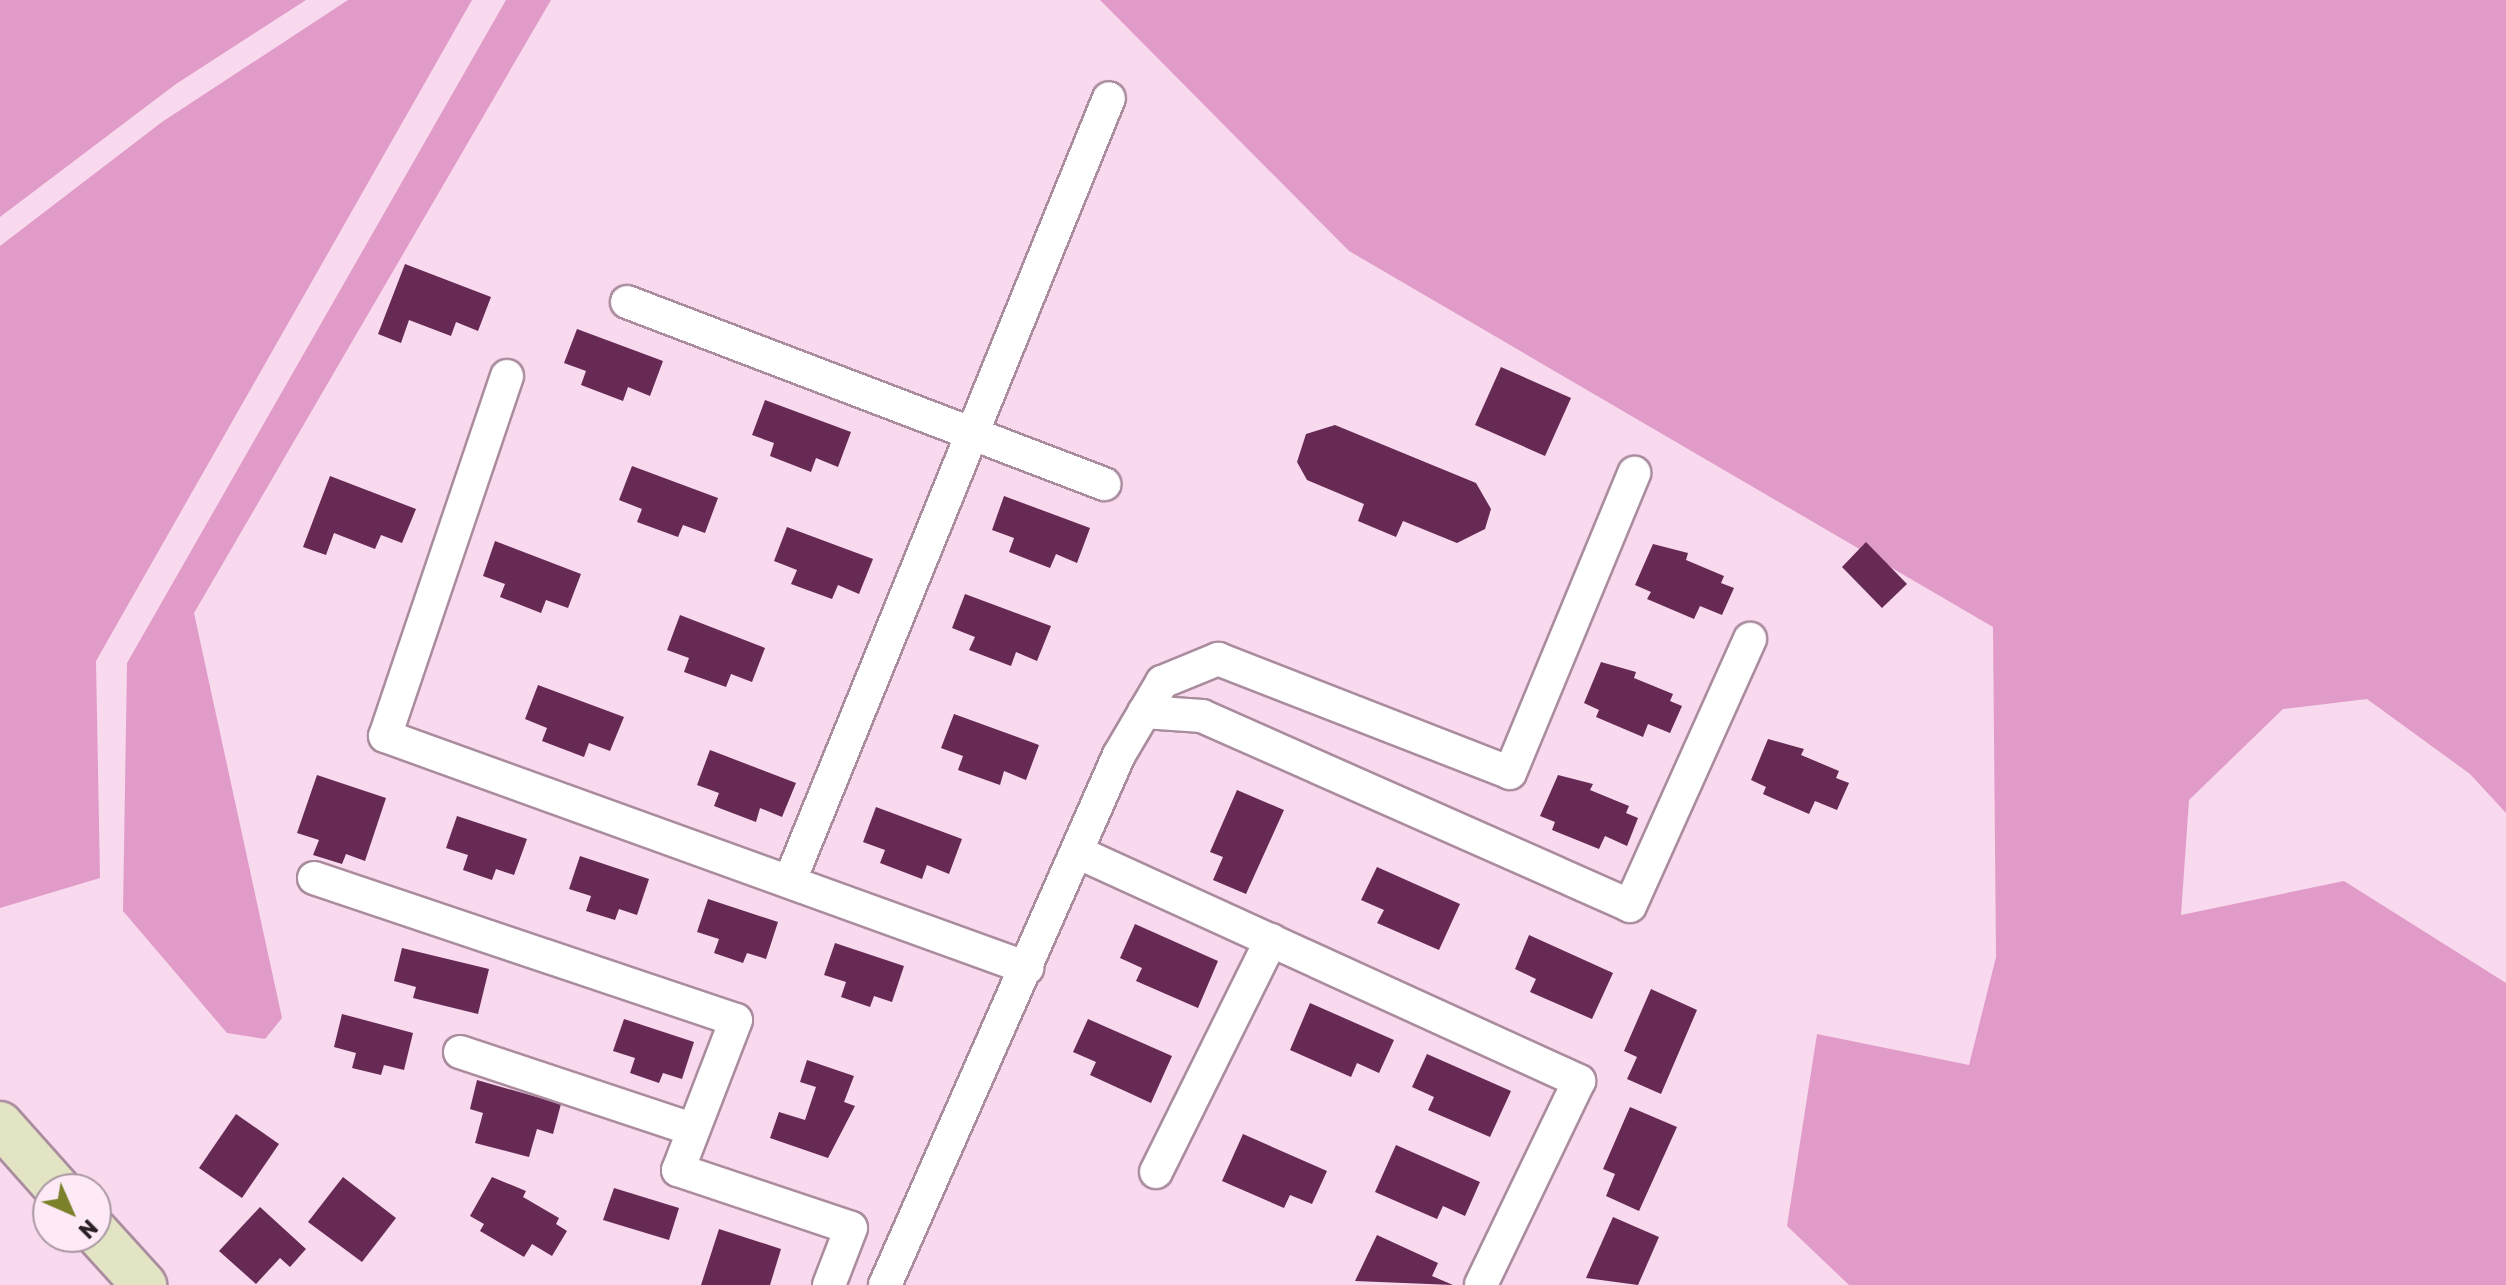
<!DOCTYPE html>
<html>
<head>
<meta charset="utf-8">
<style>
	body { margin:0 }
	#map { position:relative; width:2506px; height:1285px; overflow:hidden; background:#f9d9ed; font-family:Rubik,sans-serif }
	div>[style] { position:absolute }
	.green>* { inset:0; background:#e09bc8 }
	.building>* { inset:0; background:#662a54 }
	.roads { filter:drop-shadow(2px 0 #aa8c9f) drop-shadow(-2px 0 #aa8c9f) drop-shadow(0 2px #aa8c9f) drop-shadow(0 -2px #aa8c9f) }
	.street>* { height:32px; margin:-16px; padding:0 16px; transform-origin:16px; border-radius:16px; background:#fff }
	.secondary>* { height:44px; margin:-22px; padding:0 22px; transform-origin:22px; border-radius:22px; background:#e2e4c3 }
	span { translate:-50% -50%; white-space:nowrap; text-align:center; line-height:1.15; -webkit-text-stroke:8px #feeaf7; paint-order:stroke }
	.north { position:absolute; left:32px; top:1173px; width:80px; height:80px; box-sizing:border-box; background:#feeaf7; border:2px solid #aa99a3; border-radius:50%; rotate:135deg; font-size:22px; font-weight:700; line-height:32px; text-align:center; color:#2b1f26 }
	.north::after { content:''; display:block; margin:auto; width:28px; height:36px; background:#7b802b; clip-path:polygon(50% 0,100% 100%,50% 72%,0 100%) }
</style>
</head>
<body>
<div id="map">
	<div class="green">
		<div style="clip-path:polygon(0 0,306px 0,176px 84px,0 217px)"></div>
		<div style="clip-path:polygon(348px 0,472px 0,96px 661px,100px 878px,0 908px,0 246px,162px 122px)"></div>
		<div style="clip-path:polygon(506px 0,551px 0,194px 613px,282px 1018px,265px 1039px,227px 1033px,123px 911px,127px 663px)"></div>
		<div style="clip-path:polygon(1100px 0,2506px 0,2506px 813px,2470px 774px,2367px 699px,2283px 709px,2189px 800px,2181px 915px,2344px 881px,2506px 983px,2506px 1285px,1849px 1285px,1787px 1226px,1817px 1034px,1969px 1065px,1996px 957px,1993px 627px,1349px 251px)"></div>
	</div>
	<div class="building">
		<div style="clip-path:polygon(405px 264px,491px 297px,478px 331px,456px 322px,451px 336px,409px 320px,401px 343px,378px 334px)"></div>
		<div style="clip-path:polygon(577px 329px,663px 361px,650px 396px,628px 387px,623px 401px,581px 385px,586px 371px,564px 363px)"></div>
		<div style="clip-path:polygon(1501px 367px,1571px 398px,1545px 456px,1475px 425px)"></div>
		<div style="clip-path:polygon(765px 400px,851px 432px,838px 467px,816px 458px,811px 472px,770px 456px,774px 443px,752px 435px)"></div>
		<div style="clip-path:polygon(1335px 425px,1476px 483px,1491px 509px,1485px 529px,1457px 543px,1403px 521px,1396px 537px,1358px 521px,1364px 504px,1307px 480px,1297px 462px,1306px 434px)"></div>
		<div style="clip-path:polygon(632px 466px,718px 498px,705px 533px,683px 525px,678px 537px,637px 522px,642px 509px,619px 500px)"></div>
		<div style="clip-path:polygon(330px 476px,416px 509px,402px 543px,381px 535px,375px 549px,334px 533px,326px 555px,303px 547px)"></div>
		<div style="clip-path:polygon(1004px 496px,1090px 528px,1077px 563px,1056px 554px,1050px 568px,1009px 552px,1014px 538px,992px 530px)"></div>
		<div style="clip-path:polygon(787px 527px,873px 559px,859px 594px,838px 585px,832px 599px,791px 584px,797px 570px,774px 561px)"></div>
		<div style="clip-path:polygon(495px 541px,581px 574px,568px 608px,546px 600px,541px 613px,500px 597px,505px 584px,483px 576px)"></div>
		<div style="clip-path:polygon(1866px 542px,1907px 584px,1882px 608px,1842px 567px)"></div>
		<div style="clip-path:polygon(1653px 544px,1688px 553px,1686px 560px,1724px 576px,1721px 583px,1734px 588px,1722px 615px,1700px 606px,1694px 619px,1647px 599px,1651px 592px,1635px 585px)"></div>
		<div style="clip-path:polygon(965px 594px,1051px 626px,1037px 661px,1016px 652px,1011px 666px,969px 650px,975px 637px,952px 628px)"></div>
		<div style="clip-path:polygon(680px 615px,765px 648px,752px 682px,731px 674px,726px 687px,684px 672px,689px 658px,667px 650px)"></div>
		<div style="clip-path:polygon(1601px 662px,1636px 672px,1634px 678px,1673px 694px,1670px 701px,1682px 706px,1670px 733px,1648px 724px,1643px 737px,1596px 717px,1599px 710px,1584px 703px)"></div>
		<div style="clip-path:polygon(538px 685px,624px 717px,610px 751px,589px 743px,584px 757px,542px 741px,547px 728px,525px 719px)"></div>
		<div style="clip-path:polygon(954px 714px,1039px 745px,1026px 780px,1004px 771px,1000px 785px,958px 770px,963px 756px,941px 748px)"></div>
		<div style="clip-path:polygon(1768px 739px,1804px 749px,1801px 755px,1839px 771px,1836px 778px,1849px 783px,1837px 810px,1815px 801px,1809px 814px,1763px 794px,1766px 787px,1751px 780px)"></div>
		<div style="clip-path:polygon(710px 750px,796px 783px,782px 817px,760px 808px,756px 822px,714px 806px,719px 793px,697px 785px)"></div>
		<div style="clip-path:polygon(317px 775px,386px 798px,365px 861px,346px 854px,342px 864px,313px 855px,319px 840px,297px 833px)"></div>
		<div style="clip-path:polygon(1558px 775px,1593px 784px,1590px 790px,1629px 806px,1626px 813px,1638px 818px,1627px 846px,1605px 836px,1599px 849px,1552px 830px,1555px 822px,1540px 816px)"></div>
		<div style="clip-path:polygon(1237px 790px,1284px 810px,1246px 894px,1213px 880px,1223px 857px,1210px 852px)"></div>
		<div style="clip-path:polygon(876px 807px,962px 839px,949px 874px,927px 865px,922px 879px,880px 863px,885px 850px,863px 842px)"></div>
		<div style="clip-path:polygon(457px 816px,527px 839px,514px 875px,496px 869px,492px 880px,463px 870px,468px 855px,446px 848px)"></div>
		<div style="clip-path:polygon(580px 856px,649px 879px,637px 915px,619px 909px,615px 920px,586px 911px,591px 896px,569px 889px)"></div>
		<div style="clip-path:polygon(1377px 867px,1460px 904px,1439px 950px,1377px 923px,1384px 910px,1361px 900px)"></div>
		<div style="clip-path:polygon(708px 899px,778px 922px,766px 959px,747px 953px,743px 963px,714px 953px,719px 939px,697px 932px)"></div>
		<div style="clip-path:polygon(1135px 924px,1218px 961px,1198px 1008px,1136px 981px,1142px 968px,1120px 958px)"></div>
		<div style="clip-path:polygon(1529px 935px,1613px 973px,1592px 1019px,1530px 992px,1536px 979px,1515px 969px)"></div>
		<div style="clip-path:polygon(835px 943px,904px 966px,892px 1002px,874px 996px,870px 1007px,841px 997px,846px 982px,824px 975px)"></div>
		<div style="clip-path:polygon(402px 948px,489px 969px,478px 1014px,413px 998px,416px 987px,394px 981px)"></div>
		<div style="clip-path:polygon(1651px 989px,1697px 1010px,1661px 1094px,1627px 1079px,1637px 1057px,1624px 1051px)"></div>
		<div style="clip-path:polygon(1310px 1003px,1394px 1040px,1379px 1073px,1357px 1063px,1351px 1077px,1290px 1050px)"></div>
		<div style="clip-path:polygon(342px 1014px,413px 1033px,404px 1070px,384px 1065px,381px 1075px,352px 1068px,356px 1053px,334px 1047px)"></div>
		<div style="clip-path:polygon(624px 1019px,694px 1042px,682px 1079px,663px 1073px,659px 1083px,630px 1073px,635px 1058px,613px 1051px)"></div>
		<div style="clip-path:polygon(1088px 1019px,1172px 1056px,1151px 1103px,1090px 1075px,1096px 1062px,1073px 1052px)"></div>
		<div style="clip-path:polygon(1427px 1054px,1511px 1091px,1490px 1137px,1428px 1110px,1434px 1097px,1412px 1087px)"></div>
		<div style="clip-path:polygon(807px 1060px,854px 1076px,844px 1102px,855px 1106px,828px 1158px,770px 1138px,779px 1112px,805px 1120px,816px 1087px,800px 1082px)"></div>
		<div style="clip-path:polygon(477px 1080px,561px 1104px,553px 1134px,537px 1129px,529px 1157px,475px 1143px,483px 1113px,470px 1109px)"></div>
		<div style="clip-path:polygon(1630px 1107px,1677px 1127px,1639px 1211px,1606px 1196px,1615px 1174px,1603px 1169px)"></div>
		<div style="clip-path:polygon(236px 1114px,279px 1144px,242px 1198px,199px 1168px)"></div>
		<div style="clip-path:polygon(1243px 1134px,1327px 1171px,1312px 1204px,1290px 1195px,1284px 1208px,1222px 1181px)"></div>
		<div style="clip-path:polygon(1396px 1145px,1480px 1182px,1465px 1216px,1443px 1206px,1437px 1219px,1375px 1192px)"></div>
		<div style="clip-path:polygon(343px 1177px,396px 1218px,362px 1262px,308px 1222px)"></div>
		<div style="clip-path:polygon(492px 1177px,526px 1191px,523px 1197px,559px 1218px,556px 1224px,567px 1231px,552px 1256px,532px 1244px,524px 1257px,480px 1231px,484px 1224px,470px 1216px)"></div>
		<div style="clip-path:polygon(614px 1188px,679px 1208px,669px 1240px,603px 1220px)"></div>
		<div style="clip-path:polygon(260px 1207px,306px 1249px,290px 1267px,280px 1258px,256px 1284px,219px 1251px)"></div>
		<div style="clip-path:polygon(1613px 1217px,1659px 1237px,1638px 1285px,1586px 1278px)"></div>
		<div style="clip-path:polygon(719px 1229px,781px 1249px,770px 1285px,701px 1285px)"></div>
		<div style="clip-path:polygon(1377px 1235px,1438px 1263px,1432px 1276px,1453px 1285px,1355px 1281px)"></div>
	</div>
	<div class="roads">
		<div class="street">
			<div style="left:627px;top:302px;width:511px;rotate:20.88deg"></div>
			<div style="left:507px;top:376px;width:380px;rotate:108.7deg"></div>
			<div style="left:385px;top:736px;width:683px;rotate:19.87deg"></div>
			<div style="left:1144px;top:712px;width:58px;rotate:3.9deg"></div>
			<div style="left:1202px;top:716px;width:468px;rotate:23.9deg"></div>
			<div style="left:1630px;top:906px;width:293px;rotate:-65.8deg"></div>
			<div style="left:1077px;top:852px;width:552px;rotate:24.52deg"></div>
			<div style="left:1579px;top:1081px;width:226px;rotate:115.7deg"></div>
			<div style="left:314px;top:878px;width:445px;rotate:18.6deg"></div>
			<div style="left:736px;top:1020px;width:161px;rotate:111.1deg"></div>
			<div style="left:678px;top:1170px;width:182px;rotate:18.5deg"></div>
			<div style="left:851px;top:1228px;width:61px;rotate:111.1deg"></div>
			<div style="left:791px;top:878px;width:842px;rotate:-67.82deg"></div>
			<div style="left:460px;top:1052px;width:244px;rotate:18.4deg"></div>
			<div style="left:1156px;top:1172px;width:259px;rotate:-63.6deg"></div>
			<div style="left:885px;top:1285px;width:579px;rotate:-66.18deg"></div>
			<div style="left:1119px;top:755px;width:85px;rotate:-59.5deg"></div>
			<div style="left:1162px;top:682px;width:61px;rotate:-22.3deg"></div>
			<div style="left:1218px;top:659px;width:313px;rotate:21.3deg"></div>
			<div style="left:1510px;top:773px;width:325px;rotate:-67.5deg"></div>
		</div>
		<div class="secondary">
			<div style="left:0;top:1124px;width:87px;rotate:48.3deg"></div>
			<div style="left:96px;top:1232px;width:72px;rotate:47.8deg"></div>
		</div>
	</div>
	<div class="north">N</div>
</div>
</body>
</html>
